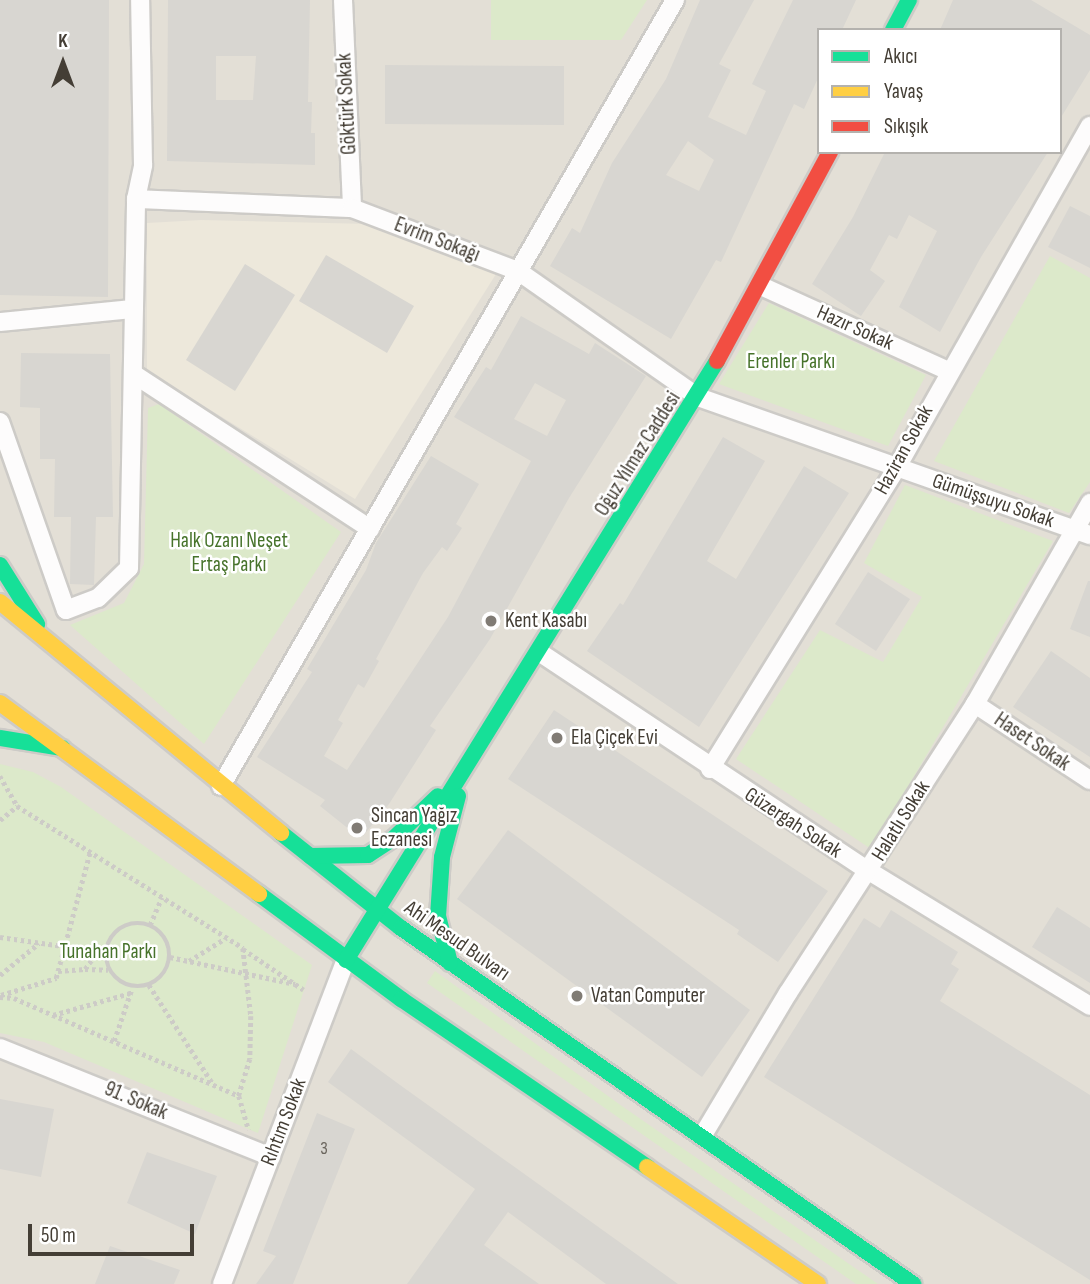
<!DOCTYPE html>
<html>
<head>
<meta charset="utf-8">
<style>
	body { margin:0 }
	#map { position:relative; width:1090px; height:1284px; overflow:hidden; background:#efede9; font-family:"Sofia Sans Condensed",sans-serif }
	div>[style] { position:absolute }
	.residential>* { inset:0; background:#e3dfd6 }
	.education>* { inset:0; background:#ede8db }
	.green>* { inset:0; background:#dce9ca }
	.building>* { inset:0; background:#d8d6d1 }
	.path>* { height:4.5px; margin-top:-2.25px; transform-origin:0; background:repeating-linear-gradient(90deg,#cdcbc7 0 3.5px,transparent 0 7px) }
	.path>.ring { margin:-2.25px; padding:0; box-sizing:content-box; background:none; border:4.5px solid #cdcbc7; border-radius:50% }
	.roads { filter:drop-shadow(2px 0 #cdcbc7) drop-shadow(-2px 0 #cdcbc7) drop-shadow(0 2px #cdcbc7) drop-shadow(0 -2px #cdcbc7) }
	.street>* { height:18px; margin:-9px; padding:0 9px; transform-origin:9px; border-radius:9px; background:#fdfcfc }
	.fast>* { height:16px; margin:-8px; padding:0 8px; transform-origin:8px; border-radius:8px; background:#16e098 }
	.slow>* { height:16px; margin:-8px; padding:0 8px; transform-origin:8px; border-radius:8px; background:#ffcf43 }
	.jam>* { height:16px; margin:-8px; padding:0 8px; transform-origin:8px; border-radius:8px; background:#f24e42 }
	.dots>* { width:19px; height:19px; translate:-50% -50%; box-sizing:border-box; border:4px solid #fff; border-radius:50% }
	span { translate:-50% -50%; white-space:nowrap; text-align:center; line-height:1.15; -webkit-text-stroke:5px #fff; paint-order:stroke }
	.number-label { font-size:18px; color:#6a655d }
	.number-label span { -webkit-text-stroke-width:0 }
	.street-label { font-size:21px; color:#443e35 }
	.park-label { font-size:21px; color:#47732b }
	.poi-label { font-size:21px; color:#443e35 }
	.left { translate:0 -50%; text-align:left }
	.legend { position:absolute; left:817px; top:28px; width:245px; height:126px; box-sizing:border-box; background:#fff; border:2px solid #b4b2ae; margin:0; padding:9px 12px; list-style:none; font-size:21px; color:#443e35 }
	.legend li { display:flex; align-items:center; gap:14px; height:35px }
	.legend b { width:35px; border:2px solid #b4b2ae }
	.north { position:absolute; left:28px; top:28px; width:70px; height:70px; -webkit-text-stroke:5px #fff; paint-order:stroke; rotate:0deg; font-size:19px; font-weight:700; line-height:28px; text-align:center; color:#443e35 }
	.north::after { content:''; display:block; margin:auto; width:24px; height:32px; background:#443e35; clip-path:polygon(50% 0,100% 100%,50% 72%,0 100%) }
	.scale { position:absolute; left:28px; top:1224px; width:166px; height:32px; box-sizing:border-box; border:4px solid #443e35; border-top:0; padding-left:9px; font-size:21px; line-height:24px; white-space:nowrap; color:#443e35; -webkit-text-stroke:5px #fff; paint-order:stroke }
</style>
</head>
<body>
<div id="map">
	<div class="residential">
		<div style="clip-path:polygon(evenodd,0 0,1090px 0,1090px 1284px,0 1284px,0 0,819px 30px,1060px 30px,1060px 152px,819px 152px,819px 30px)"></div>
	</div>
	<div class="education">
		<div style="clip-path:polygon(201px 220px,369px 224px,496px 274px,355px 499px,147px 371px,147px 223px)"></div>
	</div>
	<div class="green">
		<div style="clip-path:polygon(491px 0,647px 0,621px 40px,491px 40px)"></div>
		<div style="clip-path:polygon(1050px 256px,1090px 278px,1090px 482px,1069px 513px,934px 461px)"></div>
		<div style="clip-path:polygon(769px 303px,926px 375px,888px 446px,719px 384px)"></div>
		<div style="clip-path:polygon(159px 404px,341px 532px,204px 744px,70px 625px,124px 603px,144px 564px,148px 408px)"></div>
		<div style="clip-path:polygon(905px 485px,1053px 541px,871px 849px,736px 759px,820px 630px,883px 662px,922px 597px,864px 563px)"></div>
		<div style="clip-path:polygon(0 764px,33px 772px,61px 787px,312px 965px,258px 1133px,44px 1042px,0 1033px)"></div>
		<div style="clip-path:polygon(435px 971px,619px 1104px,878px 1284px,856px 1284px,629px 1125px,427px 983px)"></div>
	</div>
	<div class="building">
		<div style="clip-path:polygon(0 0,109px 0,108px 297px,0 295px)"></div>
		<div style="clip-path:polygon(evenodd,168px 0,310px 0,308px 102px,312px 102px,311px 133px,315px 133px,315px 165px,167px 161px,168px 0,216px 56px,256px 56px,253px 100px,216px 100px,216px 56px)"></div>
		<div style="clip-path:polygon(evenodd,700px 0,754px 0,719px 64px,731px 70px,708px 117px,746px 135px,766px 91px,752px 84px,793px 0,856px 0,842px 30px,819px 30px,819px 76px,804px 109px,794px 104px,721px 262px,716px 260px,671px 339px,550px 266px,572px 228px,580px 233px,612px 163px,666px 79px,700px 0,688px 141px,714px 160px,699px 191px,666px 175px,688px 141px)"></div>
		<div style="clip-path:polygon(953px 0,1031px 0,1090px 35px,1090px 70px,1060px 119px,1060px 30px,940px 30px)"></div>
		<div style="clip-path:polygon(385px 65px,564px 66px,564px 125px,385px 124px)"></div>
		<div style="clip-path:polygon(885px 152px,1048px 152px,981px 257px,940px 332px,899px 307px,937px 231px,909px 215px,897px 239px,889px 235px,870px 270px,885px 281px,861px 316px,812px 284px,853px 217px)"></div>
		<div style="clip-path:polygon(1070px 206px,1090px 216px,1090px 268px,1048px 247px)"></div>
		<div style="clip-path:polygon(326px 255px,414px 306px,387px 353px,299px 301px)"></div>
		<div style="clip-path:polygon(245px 264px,295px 295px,235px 391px,186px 360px)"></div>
		<div style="clip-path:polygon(evenodd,521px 316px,589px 354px,595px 343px,646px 376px,569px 498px,490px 639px,430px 726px,436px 730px,389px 804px,363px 836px,355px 834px,320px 806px,325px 800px,257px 757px,312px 672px,307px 669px,366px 570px,376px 543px,431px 456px,479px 484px,456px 524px,462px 528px,447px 551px,442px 547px,423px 573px,376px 659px,379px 661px,364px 688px,358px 684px,338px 720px,343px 723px,324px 756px,347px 770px,448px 617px,531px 461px,454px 417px,486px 367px,491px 370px,521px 316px,535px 383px,566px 400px,547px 436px,514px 419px,535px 383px)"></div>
		<div style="clip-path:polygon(21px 353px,110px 354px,113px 517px,96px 517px,94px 585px,70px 584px,71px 517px,54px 517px,55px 459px,40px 459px,40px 408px,20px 407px)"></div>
		<div style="clip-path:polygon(723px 437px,765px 461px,707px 561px,736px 579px,804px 466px,849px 493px,699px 727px,587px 651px,620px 603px,623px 605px)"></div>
		<div style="clip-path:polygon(868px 572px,910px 599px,876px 651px,835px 624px)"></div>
		<div style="clip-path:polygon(1088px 581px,1090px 581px,1090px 637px,1070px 629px)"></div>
		<div style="clip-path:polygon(1051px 651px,1090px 678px,1090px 757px,1013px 707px)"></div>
		<div style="clip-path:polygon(554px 710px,828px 891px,778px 962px,737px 934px,739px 930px,508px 779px)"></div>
		<div style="clip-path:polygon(508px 830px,750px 1010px,702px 1077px,457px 899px)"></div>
		<div style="clip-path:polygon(1057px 907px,1090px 928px,1090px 983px,1032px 947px)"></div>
		<div style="clip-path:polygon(891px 910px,958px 952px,951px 964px,959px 969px,940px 1001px,1090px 1095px,1090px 1280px,764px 1077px,864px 918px,880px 928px)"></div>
		<div style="clip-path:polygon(351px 1049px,400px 1085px,678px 1284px,606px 1284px,508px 1212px,484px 1245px,539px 1284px,407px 1284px,475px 1189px,328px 1082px)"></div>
		<div style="clip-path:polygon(0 1099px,54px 1109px,41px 1177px,0 1169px)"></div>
		<div style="clip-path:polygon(317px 1113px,355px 1129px,293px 1284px,256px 1284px,276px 1256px,263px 1251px)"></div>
		<div style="clip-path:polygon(147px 1152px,217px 1176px,195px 1234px,127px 1203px)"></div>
		<div style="clip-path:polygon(110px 1246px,180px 1270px,174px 1284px,95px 1284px)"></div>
	</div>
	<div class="path">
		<div style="left:0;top:776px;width:34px;rotate:60deg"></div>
		<div style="left:17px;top:806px;width:267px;rotate:32.1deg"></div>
		<div style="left:243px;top:948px;width:68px;rotate:83.3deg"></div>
		<div style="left:251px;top:1016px;width:43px;rotate:91.3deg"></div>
		<div style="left:250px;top:1059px;width:39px;rotate:107deg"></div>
		<div style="left:239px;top:1096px;width:35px;rotate:74deg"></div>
		<div style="left:0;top:820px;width:22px;rotate:-39deg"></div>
		<div class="ring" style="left:106px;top:923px;width:59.5px;height:59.5px"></div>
		<div style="left:150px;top:925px;width:30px;rotate:-67deg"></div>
		<div style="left:0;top:937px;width:106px;rotate:8.1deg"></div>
		<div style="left:243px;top:949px;width:73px;rotate:33.9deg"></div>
		<div style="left:170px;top:957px;width:128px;rotate:12.2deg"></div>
		<div style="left:189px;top:961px;width:44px;rotate:-31.9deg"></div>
		<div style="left:85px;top:969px;width:23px;rotate:2deg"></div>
		<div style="left:58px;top:971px;width:27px;rotate:-4deg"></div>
		<div style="left:85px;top:969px;width:22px;rotate:-54deg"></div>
		<div style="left:0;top:975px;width:50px;rotate:-39.4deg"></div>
		<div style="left:149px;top:985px;width:118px;rotate:57.1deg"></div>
		<div style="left:1px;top:995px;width:58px;rotate:-17.2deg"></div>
		<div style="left:56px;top:978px;width:131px;rotate:-74.9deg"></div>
		<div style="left:0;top:997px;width:14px;rotate:4deg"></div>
		<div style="left:14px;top:998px;width:245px;rotate:23.5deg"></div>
		<div style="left:53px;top:1015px;width:80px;rotate:-15.9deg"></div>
		<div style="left:114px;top:1041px;width:53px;rotate:-71.2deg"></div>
	</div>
	<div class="roads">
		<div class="street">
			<div style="left:343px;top:0;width:208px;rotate:87.5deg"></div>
			<div style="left:136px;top:199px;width:216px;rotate:2.4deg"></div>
			<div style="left:352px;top:208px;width:178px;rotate:20.8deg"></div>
			<div style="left:518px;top:271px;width:220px;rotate:35deg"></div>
			<div style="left:698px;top:397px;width:416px;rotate:19.4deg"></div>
			<div style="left:761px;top:286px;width:205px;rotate:24.4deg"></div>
			<div style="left:0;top:322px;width:134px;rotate:-5.6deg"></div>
			<div style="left:135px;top:375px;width:281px;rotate:33.2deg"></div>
			<div style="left:0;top:422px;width:199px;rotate:70.7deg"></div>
			<div style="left:66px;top:610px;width:34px;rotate:-21deg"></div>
			<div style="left:98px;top:598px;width:43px;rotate:-44.1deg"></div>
			<div style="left:129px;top:568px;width:369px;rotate:-88.9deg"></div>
			<div style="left:136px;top:199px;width:35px;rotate:-78deg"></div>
			<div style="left:143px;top:165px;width:165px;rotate:-91deg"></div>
			<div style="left:539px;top:652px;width:396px;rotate:33.6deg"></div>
			<div style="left:869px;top:871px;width:259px;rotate:31.4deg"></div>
			<div style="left:975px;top:704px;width:138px;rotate:33.5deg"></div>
			<div style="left:710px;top:769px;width:355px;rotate:-58.2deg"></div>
			<div style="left:897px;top:467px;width:392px;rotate:-60.5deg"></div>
			<div style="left:221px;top:786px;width:908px;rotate:-59.99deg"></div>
			<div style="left:0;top:1048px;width:292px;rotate:21.9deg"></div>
			<div style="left:703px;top:1135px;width:165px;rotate:-59.1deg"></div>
			<div style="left:788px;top:993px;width:344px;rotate:-57.1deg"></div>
			<div style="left:975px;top:704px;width:232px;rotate:-60.2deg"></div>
			<div style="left:222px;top:1284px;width:347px;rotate:-69.1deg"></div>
		</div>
		<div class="fast">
			<div style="left:893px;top:30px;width:34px;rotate:-62deg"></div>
			<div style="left:0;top:565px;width:70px;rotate:57.9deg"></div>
			<div style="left:0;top:738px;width:63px;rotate:9.2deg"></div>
			<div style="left:281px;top:833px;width:153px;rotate:38.4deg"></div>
			<div style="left:401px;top:928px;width:624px;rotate:34.81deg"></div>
			<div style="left:310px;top:856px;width:58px;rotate:-1deg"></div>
			<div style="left:368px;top:855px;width:30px;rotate:-33deg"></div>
			<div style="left:393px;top:839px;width:62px;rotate:-43.7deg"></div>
			<div style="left:259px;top:894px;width:177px;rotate:36.5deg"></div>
			<div style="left:401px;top:999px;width:298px;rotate:34.3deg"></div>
			<div style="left:346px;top:960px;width:705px;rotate:-58.23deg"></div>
			<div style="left:450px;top:963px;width:49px;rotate:-104.3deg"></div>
			<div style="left:438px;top:916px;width:59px;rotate:-86.1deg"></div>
			<div style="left:442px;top:857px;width:63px;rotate:-75.3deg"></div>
		</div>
		<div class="slow">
			<div style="left:0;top:602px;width:364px;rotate:39.4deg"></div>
			<div style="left:0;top:703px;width:322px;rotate:36.4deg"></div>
			<div style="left:647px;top:1167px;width:207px;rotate:34.4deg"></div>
		</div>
		<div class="jam">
			<div style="left:717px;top:361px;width:238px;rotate:-61.6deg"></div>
		</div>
	</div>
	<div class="dots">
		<div style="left:491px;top:621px;background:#807b74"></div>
		<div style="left:557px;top:738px;background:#807b74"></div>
		<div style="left:357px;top:828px;background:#807b74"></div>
		<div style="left:577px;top:996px;background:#807b74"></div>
	</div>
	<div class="number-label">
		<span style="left:324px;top:1149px">3</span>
	</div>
	<div class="street-label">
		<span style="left:347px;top:104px;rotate:-93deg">Göktürk Sokak</span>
		<span style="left:437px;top:240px;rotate:21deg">Evrim Sokağı</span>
		<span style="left:855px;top:328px;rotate:24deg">Hazır Sokak</span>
		<span style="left:904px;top:450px;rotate:-61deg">Haziran Sokak</span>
		<span style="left:638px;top:454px;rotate:-58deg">Oğuz Yılmaz Caddesi</span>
		<span style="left:993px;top:501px;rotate:19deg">Gümüşsuyu Sokak</span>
		<span style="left:1032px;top:742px;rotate:34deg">Haset Sokak</span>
		<span style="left:901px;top:821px;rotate:-58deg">Halatlı Sokak</span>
		<span style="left:793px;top:823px;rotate:33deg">Güzergah Sokak</span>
		<span style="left:457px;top:941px;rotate:35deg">Ahi Mesud Bulvarı</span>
		<span style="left:136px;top:1101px;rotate:23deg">91. Sokak</span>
		<span style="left:284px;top:1122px;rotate:-69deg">Rıhtım Sokak</span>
	</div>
	<div class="park-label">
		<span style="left:791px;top:362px">Erenler Parkı</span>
		<span style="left:229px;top:553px">Halk Ozanı Neşet<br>Ertaş Parkı</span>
		<span style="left:108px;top:952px">Tunahan Parkı</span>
	</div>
	<div class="poi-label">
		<span class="left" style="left:505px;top:621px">Kent Kasabı</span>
		<span class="left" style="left:571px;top:738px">Ela Çiçek Evi</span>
		<span class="left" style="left:371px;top:828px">Sincan Yağız<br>Eczanesi</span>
		<span class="left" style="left:591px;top:996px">Vatan Computer</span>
	</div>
	<ul class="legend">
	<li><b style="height:9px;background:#16e098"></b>Akıcı</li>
	<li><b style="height:9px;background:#ffcf43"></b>Yavaş</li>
	<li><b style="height:9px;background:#f24e42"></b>Sıkışık</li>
	</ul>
	<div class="north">K</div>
	<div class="scale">50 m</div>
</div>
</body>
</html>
